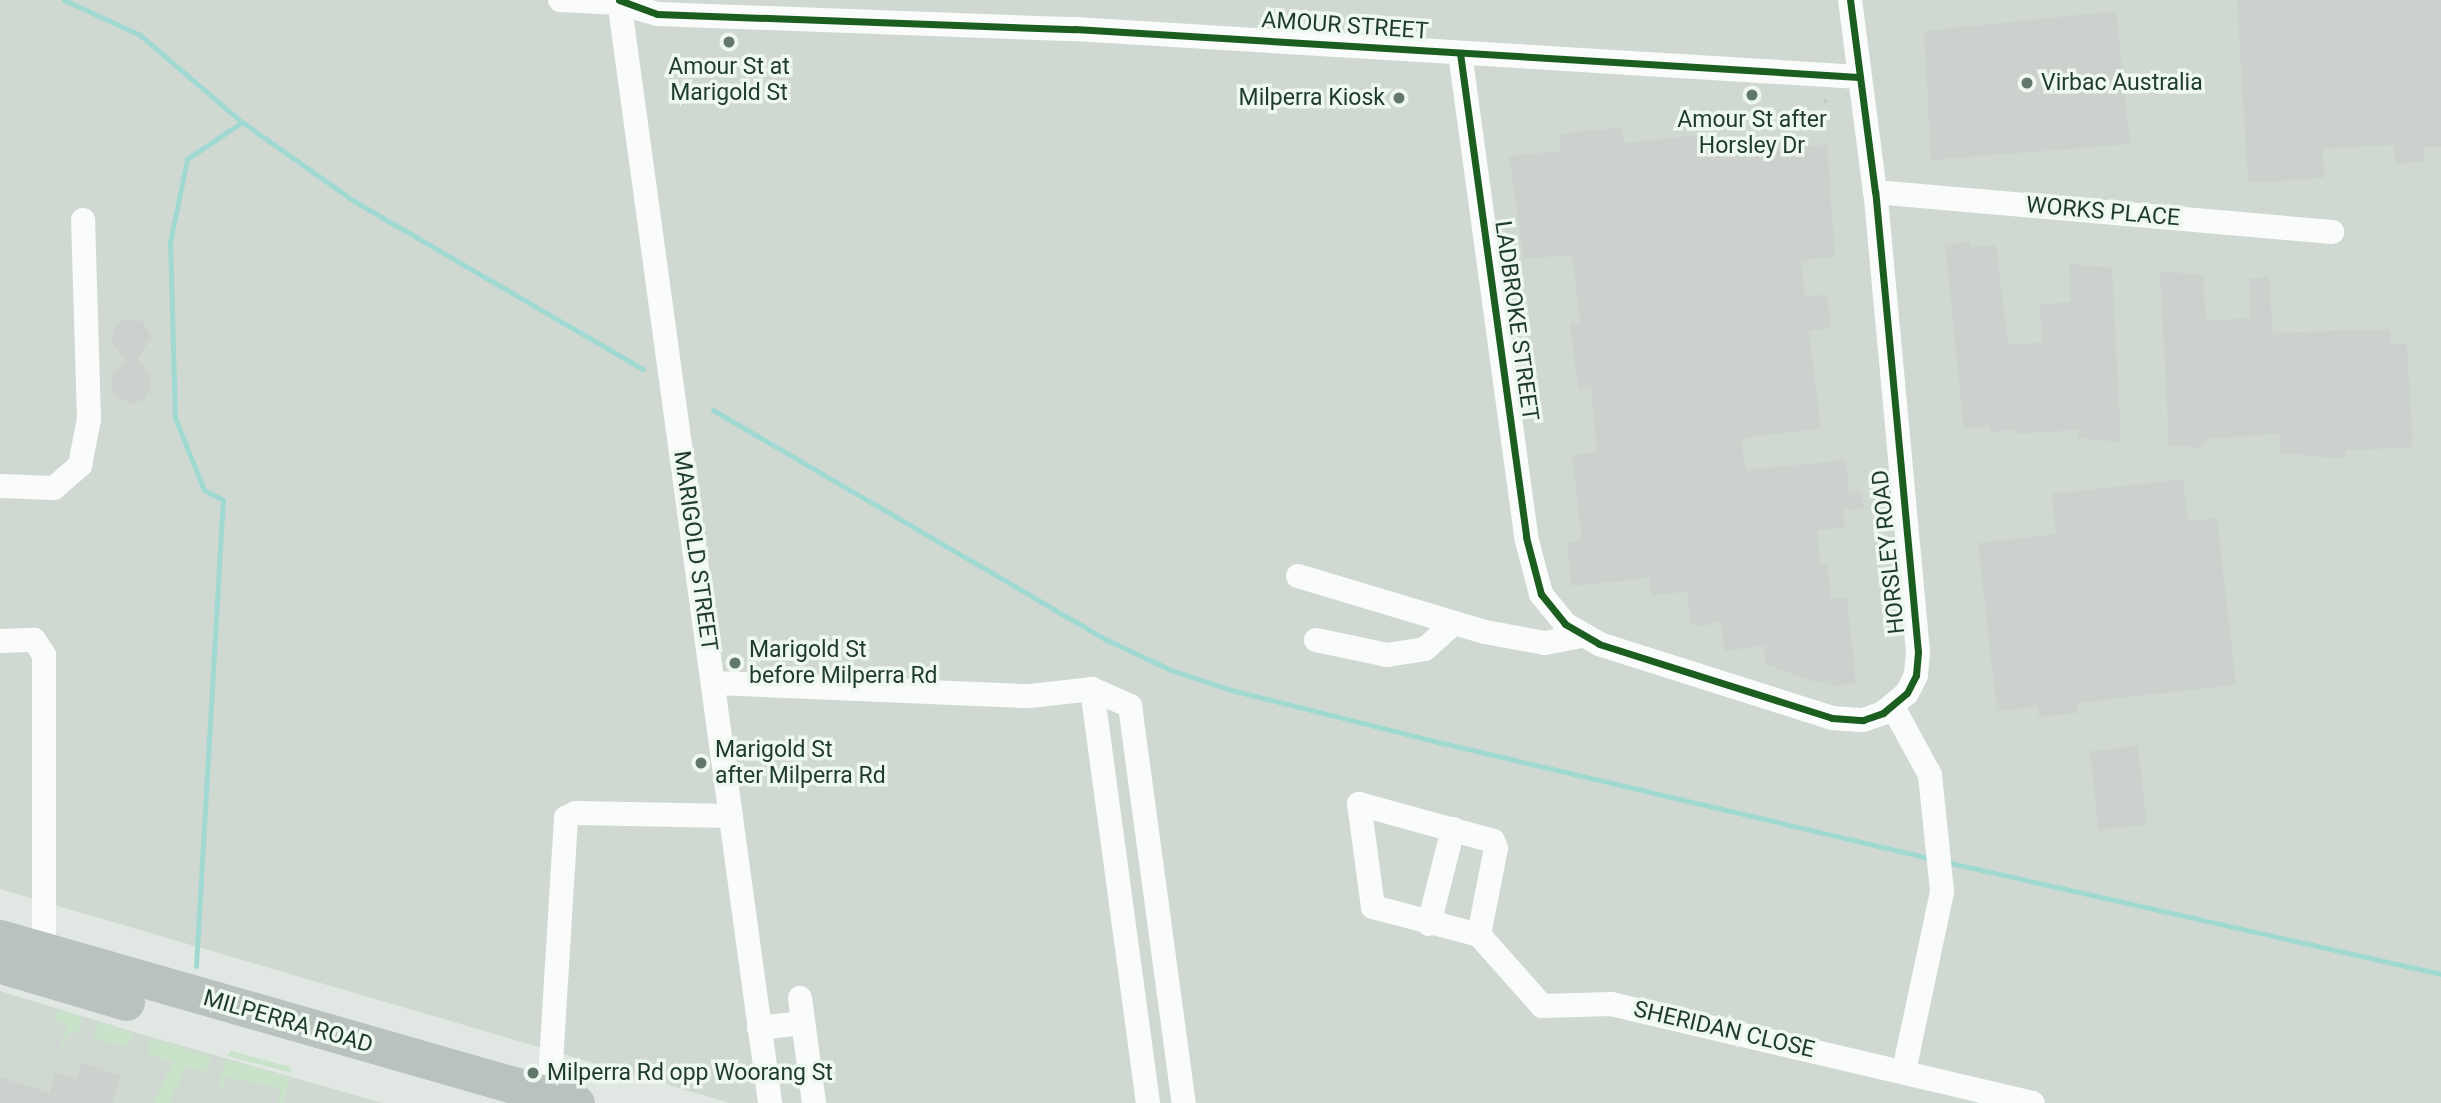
<!DOCTYPE html>
<html>
<head>
<meta charset="utf-8">
<style>
	body { margin:0 }
	#map { position:relative; width:2441px; height:1103px; overflow:hidden; background:#e1e8e3; font-family:Roboto,sans-serif }
	div>[style] { position:absolute }
	.built>* { inset:0; background:#cfd9d2 }
	.green>* { inset:0; background:#c9e2ca }
	.stream>* { height:5px; margin:-2.5px; padding:0 2.5px; transform-origin:2.5px; border-radius:2.5px; background:#a0d9d2 }
	.building>* { inset:0; background:#ccd1ce }
	.path>* { height:3.5px; margin-top:-1.75px; transform-origin:0; background:repeating-linear-gradient(90deg,#bfc8c3 0 3.5px,transparent 0 8.5px) }
	.minor>* { height:24px; margin:-12px; padding:0 12px; transform-origin:12px; border-radius:12px; background:#fafcfb }
	.highway>* { height:37px; margin:-18.5px; padding:0 18.5px; transform-origin:18.5px; border-radius:18.5px; background:#b9c2be }
	.cycleway>* { height:7px; margin:-3.5px; padding:0 3.5px; transform-origin:3.5px; border-radius:3.5px; background:#1b5e20 }
	.dots>* { width:19px; height:19px; translate:-50% -50%; box-sizing:border-box; border:4px solid #eff7f1; border-radius:50% }
	span { translate:-50% -50%; white-space:nowrap; text-align:center; line-height:1.15; -webkit-text-stroke:7px #eff7f1; paint-order:stroke }
	.street-label { font-size:23px; color:#1f3b2c }
	.poi-label { font-size:23px; color:#1f3b2c }
	.left { translate:0 -50%; text-align:left }
	.right { translate:-100% -50%; text-align:right }
</style>
</head>
<body>
<div id="map">
	<div class="built">
		<div style="clip-path:polygon(0 0,2441px 0,2441px 1103px,730px 1103px,0 889px)"></div>
		<div style="clip-path:polygon(0 991px,144px 1035px,383px 1103px,0 1103px)"></div>
	</div>
	<div class="green">
		<div style="clip-path:polygon(58px 1010px,82px 1017px,78px 1033px,68px 1034px,55px 1073px,67px 1025px,54px 1021px)"></div>
		<div style="clip-path:polygon(99px 1022px,134px 1033px,126px 1047px,93px 1038px)"></div>
		<div style="clip-path:polygon(150px 1038px,211px 1056px,206px 1072px,186px 1067px,169px 1103px,153px 1103px,173px 1062px,149px 1054px)"></div>
		<div style="clip-path:polygon(231px 1051px,290px 1067px,292px 1073px,227px 1056px)"></div>
		<div style="clip-path:polygon(226px 1059px,291px 1078px,282px 1103px,278px 1103px,281px 1089px,226px 1077px,222px 1088px,218px 1087px)"></div>
	</div>
	<div class="stream">
		<div style="left:64px;top:0;width:84px;rotate:24.7deg"></div>
		<div style="left:140px;top:35px;width:134px;rotate:40.5deg"></div>
		<div style="left:242px;top:122px;width:137px;rotate:35.2deg"></div>
		<div style="left:354px;top:201px;width:334px;rotate:30.2deg"></div>
		<div style="left:713px;top:410px;width:456px;rotate:30.3deg"></div>
		<div style="left:1107px;top:640px;width:71px;rotate:25.1deg"></div>
		<div style="left:1171px;top:670px;width:63px;rotate:18.4deg"></div>
		<div style="left:1231px;top:690px;width:209px;rotate:14.1deg"></div>
		<div style="left:1434px;top:741px;width:513px;rotate:13.3deg"></div>
		<div style="left:1946px;top:862px;width:508px;rotate:12.75deg"></div>
		<div style="left:196px;top:966px;width:467px;rotate:-86.7deg"></div>
		<div style="left:223px;top:500px;width:21px;rotate:-152deg"></div>
		<div style="left:204px;top:490px;width:78px;rotate:-111.9deg"></div>
		<div style="left:175px;top:418px;width:176px;rotate:-91.6deg"></div>
		<div style="left:170px;top:242px;width:85px;rotate:-78.4deg"></div>
		<div style="left:187px;top:159px;width:66px;rotate:-33.9deg"></div>
	</div>
	<div class="building">
		<div style="clip-path:polygon(2237px 0,2441px 0,2441px 147px,2424px 147px,2424px 162px,2395px 164px,2394px 145px,2322px 149px,2325px 178px,2248px 183px)"></div>
		<div style="clip-path:polygon(2116px 11px,2130px 144px,1931px 160px,1924px 31px)"></div>
		<div style="clip-path:polygon(1622px 127px,1624px 143px,1705px 134px,1706px 148px,1790px 141px,1791px 149px,1827px 144px,1835px 257px,1801px 260px,1805px 297px,1827px 294px,1831px 328px,1809px 331px,1821px 429px,1741px 438px,1746px 470px,1846px 460px,1849px 493px,1862px 492px,1864px 508px,1843px 510px,1845px 528px,1817px 530px,1820px 563px,1827px 563px,1831px 599px,1847px 597px,1856px 683px,1831px 686px,1831px 681px,1817px 683px,1765px 664px,1764px 646px,1724px 651px,1721px 620px,1703px 627px,1690px 623px,1687px 592px,1651px 595px,1649px 578px,1572px 586px,1567px 543px,1582px 540px,1572px 455px,1597px 452px,1591px 387px,1578px 389px,1570px 323px,1580px 322px,1572px 255px,1524px 259px,1509px 156px,1561px 151px,1559px 134px)"></div>
		<div style="clip-path:polygon(1970px 242px,1971px 247px,1996px 245px,2008px 345px,2042px 342px,2040px 304px,2071px 302px,2069px 264px,2112px 268px,2121px 442px,2078px 438px,2078px 430px,2018px 434px,2018px 429px,1990px 432px,1989px 426px,1964px 429px,1945px 244px)"></div>
		<div style="clip-path:polygon(2160px 271px,2203px 275px,2206px 321px,2250px 318px,2249px 279px,2269px 277px,2273px 333px,2390px 329px,2391px 344px,2407px 344px,2413px 447px,2345px 451px,2346px 459px,2280px 453px,2279px 434px,2207px 439px,2200px 448px,2169px 445px)"></div>
		<div style="clip-path:polygon(124px 319px,143px 321px,151px 337px,138px 359px,149px 374px,151px 387px,145px 399px,133px 404px,115px 397px,111px 384px,115px 371px,126px 362px,111px 341px,114px 328px)"></div>
		<div style="clip-path:polygon(2183px 479px,2188px 521px,2217px 518px,2236px 685px,2076px 703px,2078px 713px,2039px 717px,2038px 707px,1997px 711px,1978px 543px,2056px 534px,2051px 494px)"></div>
		<div style="clip-path:polygon(2138px 746px,2147px 825px,2098px 830px,2090px 751px)"></div>
		<div style="clip-path:polygon(81px 1063px,121px 1076px,112px 1103px,0 1103px,0 1077px,49px 1093px,55px 1073px,76px 1079px)"></div>
	</div>
	<div class="path">
		<div style="left:1824px;top:100px;width:5px;rotate:37deg"></div>
	</div>
	<div class="minor">
		<div style="left:560px;top:0;width:59px;rotate:2.9deg"></div>
		<div style="left:619px;top:3px;width:40px;rotate:16deg"></div>
		<div style="left:657px;top:14px;width:418px;rotate:2.1deg"></div>
		<div style="left:1075px;top:29px;width:785px;rotate:3.5deg"></div>
		<div style="left:619px;top:0;width:1113px;rotate:82.2deg"></div>
		<div style="left:1460px;top:53px;width:488px;rotate:82.2deg"></div>
		<div style="left:1526px;top:537px;width:59px;rotate:75.3deg"></div>
		<div style="left:1541px;top:594px;width:38px;rotate:51deg"></div>
		<div style="left:1565px;top:624px;width:39px;rotate:30deg"></div>
		<div style="left:1599px;top:644px;width:244px;rotate:17.6deg"></div>
		<div style="left:1832px;top:718px;width:31px;rotate:4deg"></div>
		<div style="left:1863px;top:720px;width:21px;rotate:-19deg"></div>
		<div style="left:1883px;top:713px;width:31px;rotate:-40deg"></div>
		<div style="left:1907px;top:693px;width:20px;rotate:-63deg"></div>
		<div style="left:1916px;top:675px;width:23px;rotate:-85deg"></div>
		<div style="left:1918px;top:652px;width:462px;rotate:-95.3deg"></div>
		<div style="left:1875px;top:192px;width:194px;rotate:-97.4deg"></div>
		<div style="left:1875px;top:192px;width:459px;rotate:5deg"></div>
		<div style="left:0;top:486px;width:54px;rotate:2.1deg"></div>
		<div style="left:54px;top:488px;width:35px;rotate:-41deg"></div>
		<div style="left:80px;top:465px;width:47px;rotate:-78.9deg"></div>
		<div style="left:89px;top:419px;width:199px;rotate:-91.7deg"></div>
		<div style="left:1298px;top:576px;width:195px;rotate:16.7deg"></div>
		<div style="left:1485px;top:632px;width:61px;rotate:10.4deg"></div>
		<div style="left:1545px;top:643px;width:37px;rotate:-11deg"></div>
		<div style="left:1316px;top:640px;width:73px;rotate:11.9deg"></div>
		<div style="left:1387px;top:655px;width:38px;rotate:-9deg"></div>
		<div style="left:1425px;top:649px;width:39px;rotate:-42deg"></div>
		<div style="left:0;top:641px;width:34px;rotate:-2deg"></div>
		<div style="left:34px;top:640px;width:18px;rotate:56deg"></div>
		<div style="left:44px;top:655px;width:297px;rotate:90deg"></div>
		<div style="left:714px;top:683px;width:316px;rotate:2.4deg"></div>
		<div style="left:1030px;top:696px;width:62px;rotate:-6.4deg"></div>
		<div style="left:1092px;top:689px;width:42px;rotate:24.1deg"></div>
		<div style="left:1130px;top:706px;width:401px;rotate:82.3deg"></div>
		<div style="left:1092px;top:689px;width:418px;rotate:82.3deg"></div>
		<div style="left:1893px;top:707px;width:77px;rotate:61.4deg"></div>
		<div style="left:1930px;top:775px;width:118px;rotate:84.1deg"></div>
		<div style="left:1942px;top:892px;width:183px;rotate:102deg"></div>
		<div style="left:1429px;top:924px;width:98px;rotate:-75.8deg"></div>
		<div style="left:1479px;top:935px;width:110px;rotate:-165.2deg"></div>
		<div style="left:1373px;top:907px;width:104px;rotate:-97.7deg"></div>
		<div style="left:1359px;top:804px;width:139px;rotate:15.4deg"></div>
		<div style="left:1493px;top:841px;width:8px;rotate:67deg"></div>
		<div style="left:1496px;top:848px;width:89px;rotate:101.1deg"></div>
		<div style="left:1479px;top:935px;width:95px;rotate:48.4deg"></div>
		<div style="left:1542px;top:1006px;width:69px;rotate:-1.7deg"></div>
		<div style="left:1611px;top:1004px;width:433px;rotate:13.2deg"></div>
		<div style="left:800px;top:998px;width:106px;rotate:82.4deg"></div>
		<div style="left:759px;top:1028px;width:44px;rotate:-6.5deg"></div>
		<div style="left:549px;top:1096px;width:279px;rotate:-86.5deg"></div>
		<div style="left:566px;top:818px;width:11px;rotate:-27deg"></div>
		<div style="left:576px;top:813px;width:155px;rotate:1.1deg"></div>
	</div>
	<div class="highway">
		<div style="left:0;top:938px;width:599px;rotate:15.98deg"></div>
		<div style="left:8px;top:967px;width:123px;rotate:16.5deg"></div>
	</div>
	<div class="cycleway">
		<div style="left:619px;top:0;width:40px;rotate:20.2deg"></div>
		<div style="left:657px;top:14px;width:418px;rotate:2.1deg"></div>
		<div style="left:1075px;top:29px;width:785px;rotate:3.5deg"></div>
		<div style="left:1460px;top:53px;width:488px;rotate:82.2deg"></div>
		<div style="left:1526px;top:537px;width:59px;rotate:75.3deg"></div>
		<div style="left:1541px;top:594px;width:38px;rotate:51deg"></div>
		<div style="left:1565px;top:624px;width:39px;rotate:30deg"></div>
		<div style="left:1599px;top:644px;width:244px;rotate:17.6deg"></div>
		<div style="left:1832px;top:718px;width:31px;rotate:4deg"></div>
		<div style="left:1863px;top:720px;width:21px;rotate:-19deg"></div>
		<div style="left:1883px;top:713px;width:31px;rotate:-40deg"></div>
		<div style="left:1907px;top:693px;width:20px;rotate:-63deg"></div>
		<div style="left:1916px;top:675px;width:23px;rotate:-85deg"></div>
		<div style="left:1918px;top:652px;width:462px;rotate:-95.3deg"></div>
		<div style="left:1875px;top:192px;width:194px;rotate:-97.4deg"></div>
	</div>
	<div class="dots">
		<div style="left:729px;top:42px;background:#63786c"></div>
		<div style="left:2027px;top:83px;background:#63786c"></div>
		<div style="left:1752px;top:95px;background:#63786c"></div>
		<div style="left:1399px;top:98px;background:#63786c"></div>
		<div style="left:735px;top:663px;background:#63786c"></div>
		<div style="left:701px;top:763px;background:#63786c"></div>
		<div style="left:533px;top:1073px;background:#63786c"></div>
	</div>
	<div class="street-label">
		<span style="left:1345px;top:26px;rotate:4deg">AMOUR STREET</span>
		<span style="left:2103px;top:212px;rotate:5deg">WORKS PLACE</span>
		<span style="left:1516px;top:321px;rotate:82deg">LADBROKE STREET</span>
		<span style="left:695px;top:551px;rotate:82deg">MARIGOLD STREET</span>
		<span style="left:1889px;top:552px;rotate:-96deg">HORSLEY ROAD</span>
		<span style="left:288px;top:1022px;rotate:16deg">MILPERRA ROAD</span>
		<span style="left:1724px;top:1030px;rotate:13deg">SHERIDAN CLOSE</span>
	</div>
	<div class="poi-label">
		<span style="left:729px;top:80px">Amour St at<br>Marigold St</span>
		<span class="left" style="left:2041px;top:83px">Virbac Australia</span>
		<span class="right" style="left:1385px;top:98px">Milperra Kiosk</span>
		<span style="left:1752px;top:133px">Amour St after<br>Horsley Dr</span>
		<span class="left" style="left:749px;top:663px">Marigold St<br>before Milperra Rd</span>
		<span class="left" style="left:715px;top:763px">Marigold St<br>after Milperra Rd</span>
		<span class="left" style="left:547px;top:1073px">Milperra Rd opp Woorang St</span>
	</div>
</div>
</body>
</html>
